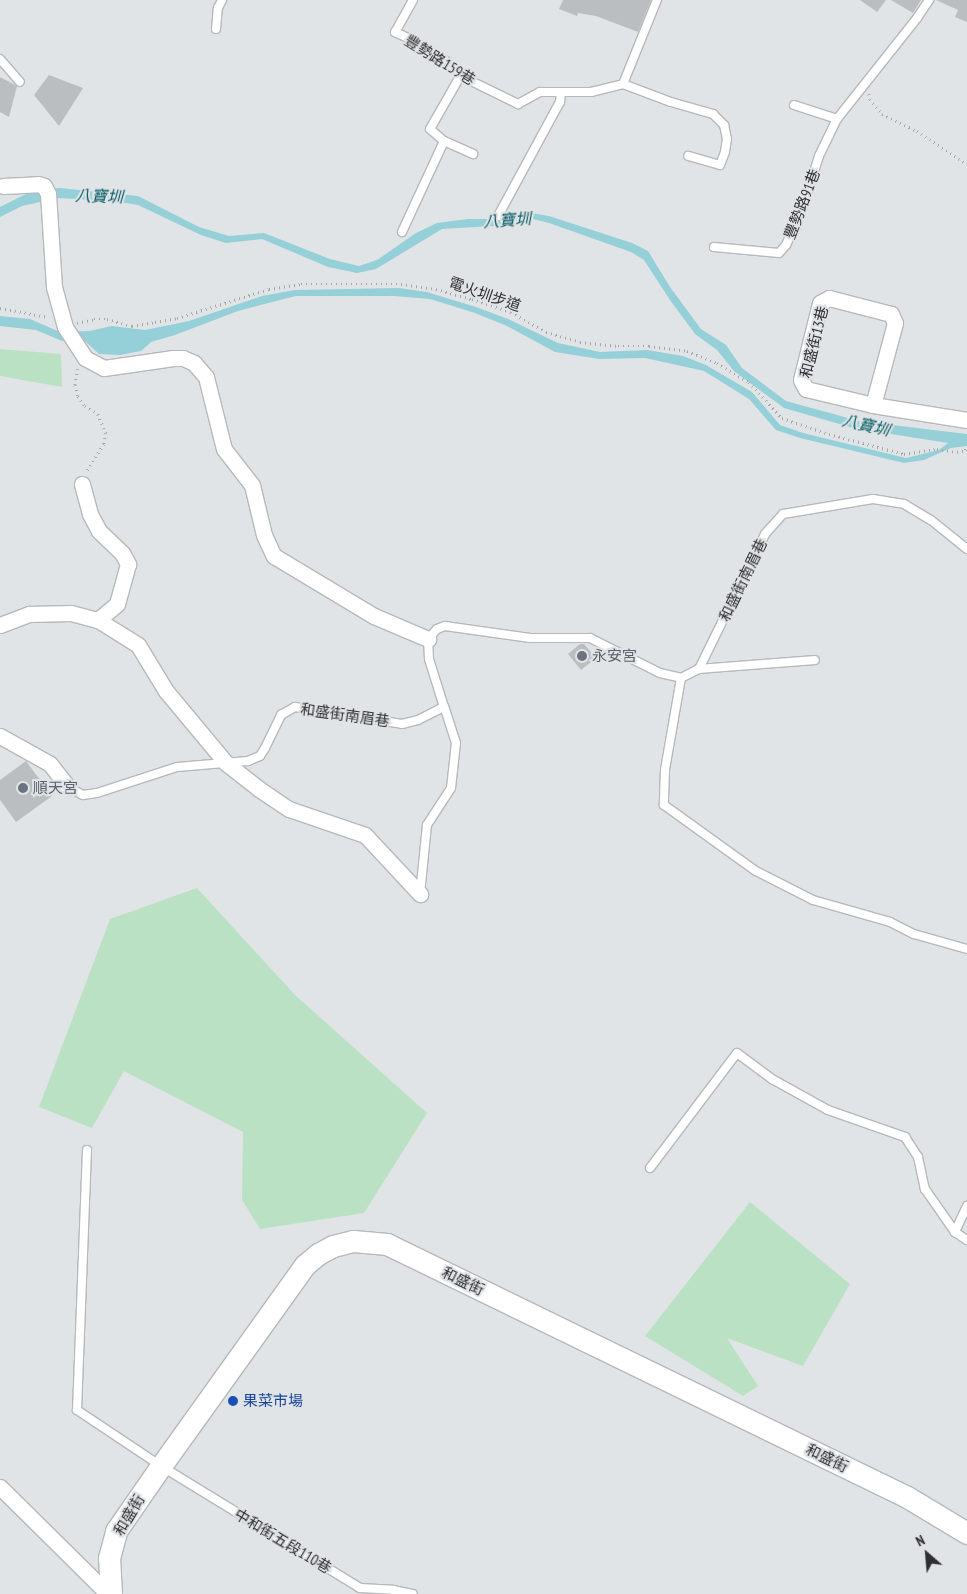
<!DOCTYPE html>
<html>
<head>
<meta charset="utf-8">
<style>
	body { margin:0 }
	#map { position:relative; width:967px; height:1594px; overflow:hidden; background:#e1e4e6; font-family:"PT Sans Narrow","Noto Sans TC",sans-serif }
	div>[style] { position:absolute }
	.green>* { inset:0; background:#bbe1c4 }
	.water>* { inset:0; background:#95d0d9 }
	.building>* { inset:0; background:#bbbec0 }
	.path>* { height:2.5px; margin-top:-1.25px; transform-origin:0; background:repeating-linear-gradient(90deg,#a4a6a8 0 1px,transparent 0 5px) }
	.roads { filter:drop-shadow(1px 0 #b6b9bb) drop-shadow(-1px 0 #b6b9bb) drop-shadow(0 1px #b6b9bb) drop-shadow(0 -1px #b6b9bb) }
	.service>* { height:8px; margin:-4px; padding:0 4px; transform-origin:4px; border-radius:4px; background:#fff }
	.minor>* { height:15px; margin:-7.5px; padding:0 7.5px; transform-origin:7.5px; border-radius:7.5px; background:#fff }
	.secondary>* { height:21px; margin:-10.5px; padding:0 10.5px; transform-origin:10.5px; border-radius:10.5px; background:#fff }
	.dots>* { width:14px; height:14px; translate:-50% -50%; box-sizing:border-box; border:2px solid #e1e4e6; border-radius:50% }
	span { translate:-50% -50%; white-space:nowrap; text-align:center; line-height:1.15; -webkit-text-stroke:4px #e1e4e6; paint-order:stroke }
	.street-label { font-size:15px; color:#2e2f30 }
	.worship-label { font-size:15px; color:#5b616d }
	.left { translate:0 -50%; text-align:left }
	.transit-label { font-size:15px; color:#164399 }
	.water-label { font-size:16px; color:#085d67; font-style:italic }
	.north { position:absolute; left:902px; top:1529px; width:50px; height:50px; -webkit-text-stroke:4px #e1e4e6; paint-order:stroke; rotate:333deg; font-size:14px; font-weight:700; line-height:20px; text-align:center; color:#2e2f30 }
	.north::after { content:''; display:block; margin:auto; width:18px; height:22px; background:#2e2f30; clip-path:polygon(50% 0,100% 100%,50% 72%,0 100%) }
</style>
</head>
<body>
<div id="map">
	<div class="green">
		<div style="clip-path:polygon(0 349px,61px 354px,62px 387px,0 376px)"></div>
		<div style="clip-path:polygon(197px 888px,295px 995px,427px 1113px,364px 1213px,260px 1229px,242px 1200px,243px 1132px,124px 1071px,92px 1128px,39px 1107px,110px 919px)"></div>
		<div style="clip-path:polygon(750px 1202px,850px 1284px,803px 1366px,727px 1338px,758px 1386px,743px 1396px,645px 1336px)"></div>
	</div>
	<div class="water">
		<div style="clip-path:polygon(60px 188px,138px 196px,199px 227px,229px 236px,264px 233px,330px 259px,359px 266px,377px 260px,416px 233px,437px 223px,468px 219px,510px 219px,531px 213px,549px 216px,632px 243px,648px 251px,670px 287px,701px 329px,726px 345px,742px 368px,786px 401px,859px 421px,967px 434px,967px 446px,951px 448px,924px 460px,904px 463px,800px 438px,776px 430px,749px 399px,704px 371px,645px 358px,599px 359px,555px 352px,507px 326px,475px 313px,430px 299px,393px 296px,296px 296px,238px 311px,175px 335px,151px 342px,141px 351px,120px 355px,99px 354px,85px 341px,62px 341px,36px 330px,0 326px,0 316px,30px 319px,60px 332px,89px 331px,112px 326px,145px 330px,189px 321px,262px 296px,295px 290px,399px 288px,427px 292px,476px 307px,508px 319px,558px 343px,600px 352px,647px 350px,683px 356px,706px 365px,752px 392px,780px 425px,803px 433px,906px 458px,939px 450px,948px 443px,853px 428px,784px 408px,734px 371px,717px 350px,695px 334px,670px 300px,644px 260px,631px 252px,549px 223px,533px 219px,512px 225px,442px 229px,376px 269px,357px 273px,328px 267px,262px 239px,226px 243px,201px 235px,138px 205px,113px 201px,58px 198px,22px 206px,0 217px,0 207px,34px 190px)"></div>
	</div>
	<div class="building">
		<div style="clip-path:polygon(563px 0,651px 0,638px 32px,596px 16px,578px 13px,577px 16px,559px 9px)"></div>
		<div style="clip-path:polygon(860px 0,886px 0,877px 12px)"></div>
		<div style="clip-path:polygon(891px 0,921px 0,913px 13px)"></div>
		<div style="clip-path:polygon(936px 0,967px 0,967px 22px,955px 17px,958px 10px)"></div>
		<div style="clip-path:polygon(49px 75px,83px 88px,59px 126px,34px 95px)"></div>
		<div style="clip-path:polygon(0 77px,17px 86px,9px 117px,0 112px)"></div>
		<div style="clip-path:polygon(580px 644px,584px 644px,596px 658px,581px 670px,568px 654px)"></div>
		<div style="clip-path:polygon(26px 761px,52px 796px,16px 822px,0 800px,0 780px)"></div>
	</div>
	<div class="path">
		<div style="left:869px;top:94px;width:5px;rotate:79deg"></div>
		<div style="left:870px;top:99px;width:19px;rotate:51deg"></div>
		<div style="left:882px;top:114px;width:39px;rotate:26deg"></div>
		<div style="left:917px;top:131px;width:60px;rotate:33.4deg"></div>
		<div style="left:0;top:308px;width:49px;rotate:10.6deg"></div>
		<div style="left:77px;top:323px;width:17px;rotate:-13deg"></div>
		<div style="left:94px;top:319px;width:13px"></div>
		<div style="left:107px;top:319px;width:26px;rotate:16deg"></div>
		<div style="left:132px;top:326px;width:23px;rotate:-10deg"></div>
		<div style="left:155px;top:322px;width:22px;rotate:-10deg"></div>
		<div style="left:177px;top:318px;width:96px;rotate:-17.5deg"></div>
		<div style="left:269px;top:289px;width:32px;rotate:-9deg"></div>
		<div style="left:301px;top:284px;width:100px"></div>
		<div style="left:401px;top:284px;width:35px;rotate:8deg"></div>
		<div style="left:436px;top:289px;width:37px;rotate:16deg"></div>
		<div style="left:472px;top:299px;width:41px;rotate:18.4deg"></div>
		<div style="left:511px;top:312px;width:40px;rotate:29.7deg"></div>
		<div style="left:546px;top:332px;width:35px;rotate:16deg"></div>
		<div style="left:580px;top:342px;width:38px;rotate:6deg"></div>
		<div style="left:618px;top:346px;width:31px"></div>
		<div style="left:649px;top:346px;width:38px;rotate:7deg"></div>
		<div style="left:687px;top:351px;width:32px;rotate:22deg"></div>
		<div style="left:717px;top:363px;width:37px;rotate:31deg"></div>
		<div style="left:749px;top:382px;width:49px;rotate:47.5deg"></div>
		<div style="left:782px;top:418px;width:50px;rotate:18.8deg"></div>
		<div style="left:829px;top:434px;width:78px;rotate:14.9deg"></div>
		<div style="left:904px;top:454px;width:33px;rotate:-9deg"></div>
		<div style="left:937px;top:449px;width:20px;rotate:9deg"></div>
		<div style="left:957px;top:452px;width:8px;rotate:-14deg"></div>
		<div style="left:965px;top:450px;width:5px;rotate:-68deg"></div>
		<div style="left:78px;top:369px;width:16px;rotate:101deg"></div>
		<div style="left:75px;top:385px;width:11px;rotate:75deg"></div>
		<div style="left:78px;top:396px;width:12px;rotate:55deg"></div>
		<div style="left:85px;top:406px;width:15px;rotate:32deg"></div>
		<div style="left:98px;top:414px;width:21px;rotate:67deg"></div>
		<div style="left:106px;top:433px;width:11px;rotate:100deg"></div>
		<div style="left:104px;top:444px;width:34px;rotate:122deg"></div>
	</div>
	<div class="roads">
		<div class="service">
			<div style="left:413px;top:0;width:37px;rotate:119deg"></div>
			<div style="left:395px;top:32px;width:21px;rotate:25deg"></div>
			<div style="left:414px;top:41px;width:38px;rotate:32deg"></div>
			<div style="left:446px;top:61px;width:30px;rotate:40deg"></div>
			<div style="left:469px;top:80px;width:55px;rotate:26.1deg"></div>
			<div style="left:518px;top:104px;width:25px;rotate:-29deg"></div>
			<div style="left:540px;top:92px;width:51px"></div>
			<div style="left:591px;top:92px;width:33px;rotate:-14deg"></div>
			<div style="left:623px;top:84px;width:51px;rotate:20.6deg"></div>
			<div style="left:671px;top:102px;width:44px;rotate:15.9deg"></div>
			<div style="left:713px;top:114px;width:16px;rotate:45deg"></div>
			<div style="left:724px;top:125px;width:14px;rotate:78deg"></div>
			<div style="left:727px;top:139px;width:13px;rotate:99deg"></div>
			<div style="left:725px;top:152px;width:14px;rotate:111deg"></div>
			<div style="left:720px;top:165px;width:33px;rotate:-164deg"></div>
			<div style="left:216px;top:29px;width:21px;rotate:-85deg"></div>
			<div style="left:218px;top:8px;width:9px;rotate:-63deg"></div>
			<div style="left:0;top:59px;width:30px;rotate:49deg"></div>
			<div style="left:462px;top:73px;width:64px;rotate:119.7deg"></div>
			<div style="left:430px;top:129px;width:18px;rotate:41deg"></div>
			<div style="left:444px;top:141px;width:32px;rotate:24deg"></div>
			<div style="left:623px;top:84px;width:91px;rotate:-68deg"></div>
			<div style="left:794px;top:105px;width:45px;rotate:18deg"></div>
			<div style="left:498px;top:216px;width:130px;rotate:-61.5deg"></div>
			<div style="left:560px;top:102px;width:9px;rotate:-84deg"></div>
			<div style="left:402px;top:232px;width:100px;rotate:-65.2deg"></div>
			<div style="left:714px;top:247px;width:65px;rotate:5.3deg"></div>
			<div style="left:779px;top:253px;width:11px;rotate:-49deg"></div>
			<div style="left:786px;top:245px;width:33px;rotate:-65deg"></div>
			<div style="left:800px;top:215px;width:62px;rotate:-72.1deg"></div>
			<div style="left:819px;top:156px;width:41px;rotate:-64.1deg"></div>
			<div style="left:837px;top:119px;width:129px;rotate:-51.6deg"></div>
			<div style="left:917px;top:18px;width:22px;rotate:-56deg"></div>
			<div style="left:699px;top:669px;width:116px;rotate:-4.4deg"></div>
			<div style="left:681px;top:678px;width:93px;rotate:99.9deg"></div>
			<div style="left:665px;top:770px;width:35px;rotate:92deg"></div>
			<div style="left:664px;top:805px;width:113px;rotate:35.7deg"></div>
			<div style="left:756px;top:871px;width:64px;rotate:27deg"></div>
			<div style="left:813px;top:900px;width:80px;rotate:15.9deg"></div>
			<div style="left:890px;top:922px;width:27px;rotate:27deg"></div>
			<div style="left:914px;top:934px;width:55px;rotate:15.8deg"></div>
			<div style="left:68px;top:787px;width:17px;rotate:28deg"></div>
			<div style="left:83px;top:795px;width:14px;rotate:-8deg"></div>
			<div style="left:97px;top:793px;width:84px;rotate:-18deg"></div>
			<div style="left:177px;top:767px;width:71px;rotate:-4.8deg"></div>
			<div style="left:248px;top:761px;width:13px;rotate:-23deg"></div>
			<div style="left:260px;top:756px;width:9px;rotate:-58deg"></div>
			<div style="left:265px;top:748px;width:37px;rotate:-64deg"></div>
			<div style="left:281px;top:715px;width:16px;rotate:-30deg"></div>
			<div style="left:295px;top:707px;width:108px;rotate:9deg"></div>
			<div style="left:402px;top:724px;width:16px;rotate:-14deg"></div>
			<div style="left:418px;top:720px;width:29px;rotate:-27deg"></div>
			<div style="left:444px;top:707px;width:50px;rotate:-107.4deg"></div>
			<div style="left:429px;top:659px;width:20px;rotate:-93deg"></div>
			<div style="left:428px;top:639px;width:13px;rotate:-48deg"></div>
			<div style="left:437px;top:629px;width:9px;rotate:-21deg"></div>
			<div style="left:445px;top:626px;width:86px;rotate:8deg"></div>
			<div style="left:530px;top:638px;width:60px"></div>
			<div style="left:590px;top:638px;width:78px;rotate:26.6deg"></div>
			<div style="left:660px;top:673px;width:22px;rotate:13deg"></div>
			<div style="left:681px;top:678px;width:20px;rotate:-27deg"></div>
			<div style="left:699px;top:669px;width:150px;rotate:-63.9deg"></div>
			<div style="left:765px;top:534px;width:27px;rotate:-48deg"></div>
			<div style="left:783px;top:514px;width:91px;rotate:-9.5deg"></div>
			<div style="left:873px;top:499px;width:31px;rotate:9deg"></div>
			<div style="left:904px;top:504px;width:31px;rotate:31deg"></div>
			<div style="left:931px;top:520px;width:46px;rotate:38.9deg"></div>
			<div style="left:420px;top:894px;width:69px;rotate:-84.2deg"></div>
			<div style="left:427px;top:825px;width:44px;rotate:-57deg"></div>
			<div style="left:451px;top:788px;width:45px;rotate:-83.7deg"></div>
			<div style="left:456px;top:743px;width:38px;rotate:-108deg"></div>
			<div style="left:87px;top:1150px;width:260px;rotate:92.2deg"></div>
			<div style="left:77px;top:1410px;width:101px;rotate:33.7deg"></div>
			<div style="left:161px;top:1466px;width:233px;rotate:31.5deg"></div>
			<div style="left:360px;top:1588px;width:33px;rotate:3deg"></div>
			<div style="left:393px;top:1590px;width:20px;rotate:11deg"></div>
			<div style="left:650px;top:1168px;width:144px;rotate:-52.9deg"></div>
			<div style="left:737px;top:1053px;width:44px;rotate:36.6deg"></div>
			<div style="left:772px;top:1079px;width:64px;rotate:29deg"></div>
			<div style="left:828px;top:1110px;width:82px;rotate:19.3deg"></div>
			<div style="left:905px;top:1137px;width:24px;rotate:57deg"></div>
			<div style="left:918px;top:1157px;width:33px;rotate:78deg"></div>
			<div style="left:925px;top:1189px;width:52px;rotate:55.1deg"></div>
			<div style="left:967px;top:1206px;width:29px;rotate:115deg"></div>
			<div style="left:955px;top:1232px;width:14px;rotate:34deg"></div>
		</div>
		<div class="minor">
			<div style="left:3px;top:186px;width:35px;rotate:-3deg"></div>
			<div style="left:38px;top:184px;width:6px;rotate:18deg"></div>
			<div style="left:44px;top:186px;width:9px;rotate:63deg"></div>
			<div style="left:48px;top:194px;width:93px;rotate:86.3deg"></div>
			<div style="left:54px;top:287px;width:41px;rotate:74.6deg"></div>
			<div style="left:65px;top:327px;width:37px;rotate:57deg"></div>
			<div style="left:85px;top:358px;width:21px;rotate:28deg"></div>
			<div style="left:104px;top:368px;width:70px;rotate:-8.2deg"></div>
			<div style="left:173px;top:358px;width:10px"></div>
			<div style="left:183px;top:358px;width:12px;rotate:24deg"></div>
			<div style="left:194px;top:363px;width:18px;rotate:49deg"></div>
			<div style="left:206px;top:377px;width:74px;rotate:76deg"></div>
			<div style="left:224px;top:449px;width:46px;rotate:52.1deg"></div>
			<div style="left:252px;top:485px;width:51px;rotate:76.5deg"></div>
			<div style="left:264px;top:535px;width:23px;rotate:65deg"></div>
			<div style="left:274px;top:556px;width:117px;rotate:31deg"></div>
			<div style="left:374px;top:616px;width:59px;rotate:23.1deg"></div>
			<div style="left:873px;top:405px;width:85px;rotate:-75deg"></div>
			<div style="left:895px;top:323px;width:10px;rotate:-114deg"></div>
			<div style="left:891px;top:314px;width:64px;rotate:-165.5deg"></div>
			<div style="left:829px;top:298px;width:10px;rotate:151deg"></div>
			<div style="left:820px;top:303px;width:79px;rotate:103.9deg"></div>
			<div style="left:801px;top:380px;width:10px;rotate:61deg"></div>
			<div style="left:806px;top:389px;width:69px;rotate:13.4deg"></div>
			<div style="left:873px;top:405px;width:95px;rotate:9.1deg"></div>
			<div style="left:82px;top:484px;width:31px;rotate:75deg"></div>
			<div style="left:90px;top:514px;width:19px;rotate:62deg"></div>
			<div style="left:99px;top:531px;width:32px;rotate:44deg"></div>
			<div style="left:122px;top:553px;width:13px;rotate:61deg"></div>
			<div style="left:128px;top:564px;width:41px;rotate:105.4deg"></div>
			<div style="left:117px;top:604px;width:25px;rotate:140deg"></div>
			<div style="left:0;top:625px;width:31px;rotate:-21deg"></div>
			<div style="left:29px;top:614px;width:42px;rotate:-1.4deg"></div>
			<div style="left:71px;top:613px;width:28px;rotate:15deg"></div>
			<div style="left:98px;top:620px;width:47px;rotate:32deg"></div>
			<div style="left:138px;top:645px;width:54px;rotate:58.7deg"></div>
			<div style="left:166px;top:691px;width:94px;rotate:50.2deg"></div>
			<div style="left:226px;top:763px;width:42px;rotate:38.2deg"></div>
			<div style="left:259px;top:789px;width:36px;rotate:34deg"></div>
			<div style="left:289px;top:809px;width:80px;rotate:18.9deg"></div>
			<div style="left:365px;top:835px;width:81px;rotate:47deg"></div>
			<div style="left:0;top:736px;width:57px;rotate:29.2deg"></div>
			<div style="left:50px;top:764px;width:29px;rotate:52deg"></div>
			<div style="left:0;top:1487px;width:152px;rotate:44.7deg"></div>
		</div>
		<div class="secondary">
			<div style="left:111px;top:1594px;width:36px;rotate:-93deg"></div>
			<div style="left:109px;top:1558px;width:28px;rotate:-75deg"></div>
			<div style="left:116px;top:1531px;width:79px;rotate:-55.3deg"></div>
			<div style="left:161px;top:1466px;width:247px;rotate:-54.4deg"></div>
			<div style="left:305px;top:1265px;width:17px;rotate:-40deg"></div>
			<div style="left:318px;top:1254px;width:17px;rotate:-28deg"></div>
			<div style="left:333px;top:1246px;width:21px;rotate:-14deg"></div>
			<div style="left:353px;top:1241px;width:34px;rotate:5deg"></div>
			<div style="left:387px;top:1244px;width:578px;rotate:25.94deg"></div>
			<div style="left:907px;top:1497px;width:70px;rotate:31deg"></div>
		</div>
	</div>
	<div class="dots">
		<div style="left:582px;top:656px;background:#6b7280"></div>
		<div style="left:23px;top:788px;background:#6b7280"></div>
		<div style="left:233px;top:1401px;background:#1a4fb4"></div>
	</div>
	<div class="street-label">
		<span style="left:440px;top:60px;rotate:32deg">豐勢路159巷</span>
		<span style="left:802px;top:204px;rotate:-69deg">豐勢路91巷</span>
		<span style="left:485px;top:294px;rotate:19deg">電火圳步道</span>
		<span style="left:814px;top:342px;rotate:-76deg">和盛街13巷</span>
		<span style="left:743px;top:580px;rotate:-64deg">和盛街南眉巷</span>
		<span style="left:345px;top:715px;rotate:8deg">和盛街南眉巷</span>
		<span style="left:463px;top:1281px;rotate:26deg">和盛街</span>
		<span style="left:827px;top:1458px;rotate:26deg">和盛街</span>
		<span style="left:129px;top:1515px;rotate:-59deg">和盛街</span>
		<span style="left:283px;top:1541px;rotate:31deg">中和街五段110巷</span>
	</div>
	<div class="worship-label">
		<span class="left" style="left:592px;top:656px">永安宮</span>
		<span class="left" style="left:33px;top:788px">順天宮</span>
	</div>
	<div class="transit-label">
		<span class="left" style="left:243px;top:1401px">果菜市場</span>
	</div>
	<div class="water-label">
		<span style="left:99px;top:196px;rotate:2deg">八寶圳</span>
		<span style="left:507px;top:220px;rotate:-4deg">八寶圳</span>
		<span style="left:866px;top:425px;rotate:13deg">八寶圳</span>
	</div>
	<div class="north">N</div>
</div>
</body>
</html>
